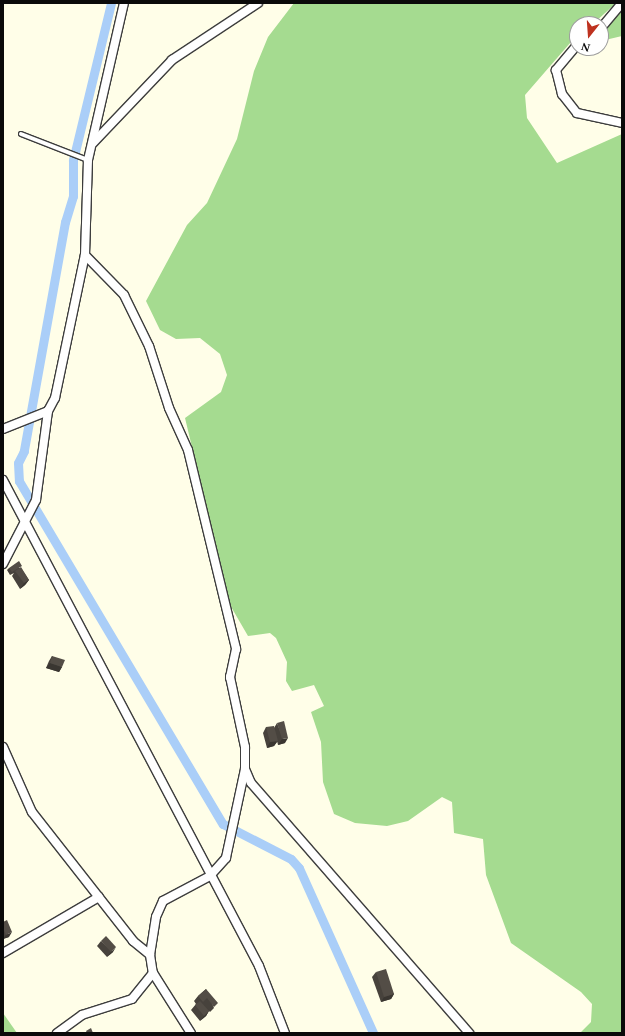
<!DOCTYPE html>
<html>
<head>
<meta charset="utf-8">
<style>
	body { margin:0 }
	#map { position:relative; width:625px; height:1036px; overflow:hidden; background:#fffee8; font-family:Spectral,serif }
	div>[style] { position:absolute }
	.forest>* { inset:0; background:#a5db90 }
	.stream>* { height:2.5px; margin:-1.25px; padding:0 1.25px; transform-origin:1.25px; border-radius:1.25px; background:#aacef8 }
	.canal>* { height:9px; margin:-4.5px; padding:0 4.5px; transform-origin:4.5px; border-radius:4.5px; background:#aacef8 }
	.roads { filter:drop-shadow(1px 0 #3d3d3d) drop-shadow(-1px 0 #3d3d3d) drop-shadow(0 1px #3d3d3d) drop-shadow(0 -1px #3d3d3d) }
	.service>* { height:4px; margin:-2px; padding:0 2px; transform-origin:2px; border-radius:2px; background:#fff }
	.minor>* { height:8px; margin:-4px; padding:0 4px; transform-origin:4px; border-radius:4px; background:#fff }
	.wall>* { inset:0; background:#47423c }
	.shaded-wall>* { inset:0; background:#3a3631 }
	.building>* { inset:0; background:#534d46 }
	span { translate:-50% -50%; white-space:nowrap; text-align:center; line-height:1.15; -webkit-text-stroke:4px #fff; paint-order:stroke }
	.frame { position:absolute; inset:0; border:4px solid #0a0a0a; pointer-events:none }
	.north { position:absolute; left:569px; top:16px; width:40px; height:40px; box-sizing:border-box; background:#fff; border:1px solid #9d9d9d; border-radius:50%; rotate:197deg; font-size:11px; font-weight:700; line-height:16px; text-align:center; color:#0a0a0a }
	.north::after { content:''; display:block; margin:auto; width:14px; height:18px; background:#be321f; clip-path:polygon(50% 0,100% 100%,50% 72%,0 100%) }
</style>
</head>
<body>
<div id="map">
	<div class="forest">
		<div style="clip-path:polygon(294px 3px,616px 3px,593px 24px,577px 24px,577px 35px,525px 95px,527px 118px,557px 163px,622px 134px,622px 1033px,580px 1033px,591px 1022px,592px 1004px,581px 992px,511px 943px,486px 875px,483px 839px,454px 833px,452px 802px,442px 797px,408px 821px,387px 826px,355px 823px,334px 814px,323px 782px,321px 742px,311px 712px,324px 706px,314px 685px,292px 691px,286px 681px,287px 662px,276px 638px,270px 633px,248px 636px,230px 605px,185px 418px,221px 392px,227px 375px,220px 354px,200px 338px,176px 339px,160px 330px,146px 301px,187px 225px,207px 203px,237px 139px,254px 71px,268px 37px)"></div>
		<div style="clip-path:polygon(622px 10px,622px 36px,601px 41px,601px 35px)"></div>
		<div style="clip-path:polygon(3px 1013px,17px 1033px,3px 1033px)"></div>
	</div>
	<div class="stream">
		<div style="left:370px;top:1033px;width:3px;rotate:-72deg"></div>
	</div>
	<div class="canal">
		<div style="left:111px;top:3px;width:162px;rotate:103.6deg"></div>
		<div style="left:73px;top:160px;width:36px;rotate:90deg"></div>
		<div style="left:73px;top:196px;width:27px;rotate:107deg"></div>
		<div style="left:65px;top:222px;width:233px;rotate:100.2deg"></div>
		<div style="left:24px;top:451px;width:13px;rotate:117deg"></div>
		<div style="left:18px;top:463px;width:18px;rotate:87deg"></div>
		<div style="left:19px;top:481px;width:399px;rotate:59.3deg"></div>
		<div style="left:223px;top:824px;width:76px;rotate:27.2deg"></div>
		<div style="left:291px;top:859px;width:12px;rotate:48deg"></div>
		<div style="left:299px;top:868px;width:181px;rotate:65.8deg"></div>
	</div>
	<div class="roads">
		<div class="service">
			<div style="left:21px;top:134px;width:72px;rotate:21.2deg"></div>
		</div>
		<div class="minor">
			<div style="left:601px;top:28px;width:33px;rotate:-50deg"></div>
			<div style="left:577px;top:45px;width:33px;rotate:130deg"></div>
			<div style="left:556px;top:70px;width:25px;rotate:76deg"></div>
			<div style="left:562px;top:94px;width:24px;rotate:52deg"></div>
			<div style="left:577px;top:113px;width:46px;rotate:12.5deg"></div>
			<div style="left:93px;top:143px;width:115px;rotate:-46.4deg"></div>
			<div style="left:172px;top:60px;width:103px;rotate:-33.5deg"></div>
			<div style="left:85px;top:255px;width:56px;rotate:45.7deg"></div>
			<div style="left:124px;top:295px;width:57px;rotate:63.9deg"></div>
			<div style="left:149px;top:346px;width:65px;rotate:72.1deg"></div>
			<div style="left:169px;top:408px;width:46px;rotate:65.7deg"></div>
			<div style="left:188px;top:450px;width:205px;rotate:76.4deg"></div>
			<div style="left:236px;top:649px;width:29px;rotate:102deg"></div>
			<div style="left:230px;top:677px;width:72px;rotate:77.9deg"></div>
			<div style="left:245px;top:747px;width:22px;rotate:90deg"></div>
			<div style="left:245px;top:769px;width:91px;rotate:102.1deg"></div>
			<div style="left:226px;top:858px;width:24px;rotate:132deg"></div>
			<div style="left:210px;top:876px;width:53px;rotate:152deg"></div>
			<div style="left:163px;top:901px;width:17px;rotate:114deg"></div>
			<div style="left:156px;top:917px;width:38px;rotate:99deg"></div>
			<div style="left:3px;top:429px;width:48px;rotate:-21.8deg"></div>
			<div style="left:48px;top:411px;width:15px;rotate:-62deg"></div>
			<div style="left:55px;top:398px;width:146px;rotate:-78.2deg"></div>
			<div style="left:85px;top:255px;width:95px;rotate:-88.2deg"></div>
			<div style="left:88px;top:160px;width:161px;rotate:-77.1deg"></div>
			<div style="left:3px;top:480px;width:549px;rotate:62.22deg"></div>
			<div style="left:259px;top:966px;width:72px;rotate:68.8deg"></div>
			<div style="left:3px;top:564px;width:72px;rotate:-62.7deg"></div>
			<div style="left:36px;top:500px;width:90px;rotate:-82.3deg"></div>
			<div style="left:3px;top:747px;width:71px;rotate:66deg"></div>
			<div style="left:32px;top:812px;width:164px;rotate:51.9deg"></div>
			<div style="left:133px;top:941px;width:22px;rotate:39deg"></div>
			<div style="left:150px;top:955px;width:18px;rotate:81deg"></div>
			<div style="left:153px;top:973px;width:33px;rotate:129deg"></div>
			<div style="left:132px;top:999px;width:52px;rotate:162.3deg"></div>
			<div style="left:82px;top:1015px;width:31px;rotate:144deg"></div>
			<div style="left:245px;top:769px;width:15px;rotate:67deg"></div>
			<div style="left:251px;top:783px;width:332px;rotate:48.9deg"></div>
			<div style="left:3px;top:953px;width:111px;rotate:-30.3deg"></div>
			<div style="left:153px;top:973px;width:71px;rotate:57.7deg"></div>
		</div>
	</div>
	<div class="wall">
		<div style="clip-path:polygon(9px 568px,21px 568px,29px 580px,25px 585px,20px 589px,12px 576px,14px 573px,10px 575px,7px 570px)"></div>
		<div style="clip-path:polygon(52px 656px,62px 667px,59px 672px,46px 668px,49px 661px)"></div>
		<div style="clip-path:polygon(277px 723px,285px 743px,278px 745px,277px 741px,274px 746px,267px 748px,263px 733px,266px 727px,274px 728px)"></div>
		<div style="clip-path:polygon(3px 922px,9px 937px,3px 939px)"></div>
		<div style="clip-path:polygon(101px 941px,113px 952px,107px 957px,97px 946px)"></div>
		<div style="clip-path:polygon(376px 972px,394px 994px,391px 999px,381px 1002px,372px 977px)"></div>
		<div style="clip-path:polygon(206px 989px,214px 1008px,210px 1012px,209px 1011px,206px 1016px,200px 1021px,191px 1010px,196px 1004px,194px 1001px,198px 996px)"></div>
	</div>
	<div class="shaded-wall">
		<div style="clip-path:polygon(29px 580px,25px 585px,20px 589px,24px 583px)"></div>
		<div style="clip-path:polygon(50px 663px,62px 667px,59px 672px,46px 668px)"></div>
		<div style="clip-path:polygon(288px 738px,285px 743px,278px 745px,282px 739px)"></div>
		<div style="clip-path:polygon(278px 741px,274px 746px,267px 748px,270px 742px)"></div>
		<div style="clip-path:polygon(12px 932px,9px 937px,3px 939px,6px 935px)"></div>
		<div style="clip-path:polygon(116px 947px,113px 952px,107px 957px,111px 952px)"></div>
		<div style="clip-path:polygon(394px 994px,391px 999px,381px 1002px,384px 997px)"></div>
		<div style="clip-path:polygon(209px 1011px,206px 1016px,200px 1021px,204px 1016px)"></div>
	</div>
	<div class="building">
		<div style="clip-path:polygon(19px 561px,22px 566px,12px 572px,9px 568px)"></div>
		<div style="clip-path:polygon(21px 567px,29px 580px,24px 583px,15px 571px)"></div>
		<div style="clip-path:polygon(52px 656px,65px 660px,62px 667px,50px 663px)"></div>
		<div style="clip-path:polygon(284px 721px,288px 738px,282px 739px,277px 723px)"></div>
		<div style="clip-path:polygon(274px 726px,278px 741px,270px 742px,266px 727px)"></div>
		<div style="clip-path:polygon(7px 920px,12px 932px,6px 935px,3px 928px,3px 922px)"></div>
		<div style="clip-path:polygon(106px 936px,116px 947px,111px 952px,101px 941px)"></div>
		<div style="clip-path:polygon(386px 969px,394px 994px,384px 997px,376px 972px)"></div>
		<div style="clip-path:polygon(206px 989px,218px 1003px,214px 1007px,207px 998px,203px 1002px,198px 996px)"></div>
		<div style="clip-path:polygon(200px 1001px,209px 1011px,204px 1016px,195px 1005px)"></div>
		<div style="clip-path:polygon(91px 1028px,93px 1033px,87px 1033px,86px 1031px)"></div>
	</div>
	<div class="frame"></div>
	<div class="north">N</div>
</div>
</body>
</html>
